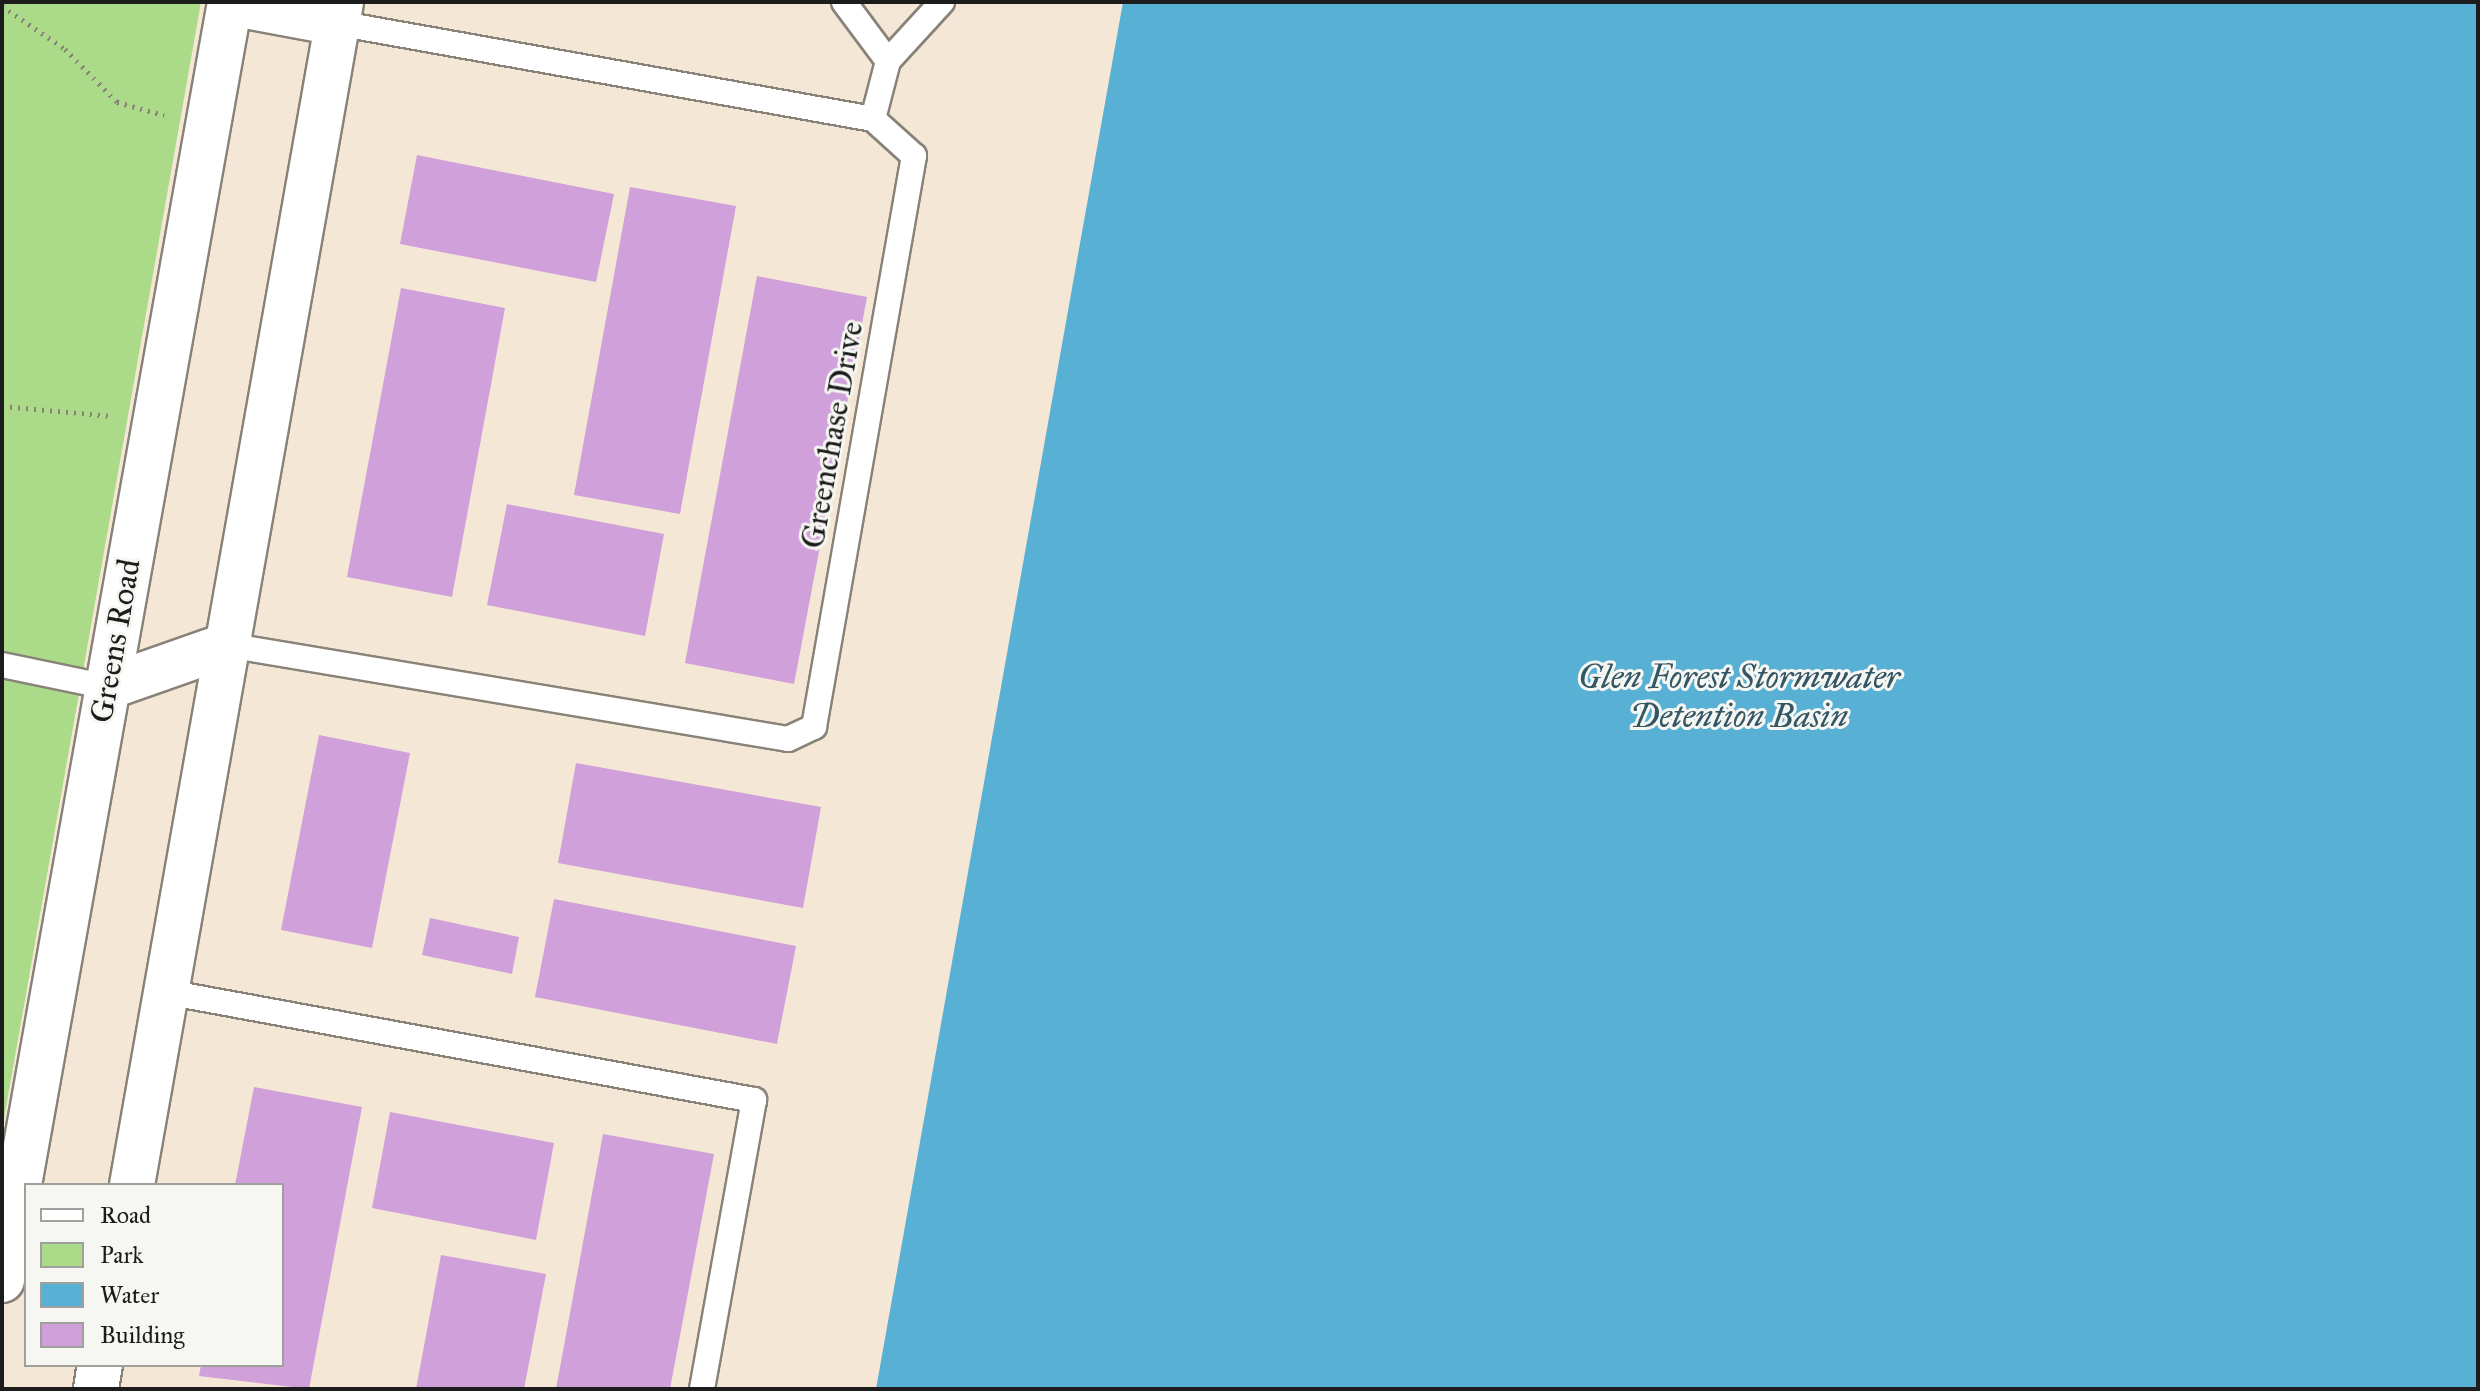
<!DOCTYPE html>
<html>
<head>
<meta charset="utf-8">
<style>
	body { margin:0 }
	#map { position:relative; width:2480px; height:1391px; overflow:hidden; background:#f5e7d5; font-family:"IM FELL Great Primer",serif }
	div>[style] { position:absolute }
	.green>* { inset:0; background:#abda88 }
	.water>* { inset:0; background:#58b0d5 }
	.building>* { inset:0; background:#d0a0db }
	.path>* { height:5px; margin-top:-2.5px; transform-origin:0; background:repeating-linear-gradient(90deg,#888278 0 2px,transparent 0 8px) }
	.roads { filter:drop-shadow(2px 0 #888278) drop-shadow(-2px 0 #888278) drop-shadow(0 2px #888278) drop-shadow(0 -2px #888278) }
	.service>* { height:24px; margin:-12px; padding:0 12px; transform-origin:12px; border-radius:12px; background:#fff }
	.secondary>* { height:44px; margin:-22px; padding:0 22px; transform-origin:22px; border-radius:22px; background:#fff }
	span { translate:-50% -50%; white-space:nowrap; text-align:center; line-height:1.15; -webkit-text-stroke:6px #f6f6f2; paint-order:stroke }
	.street-label { font-size:32px; color:#1c1c1c }
	.water-label { font-size:34px; color:#345766; font-style:italic }
	.frame { position:absolute; inset:0; border:4px solid #1c1c1c; pointer-events:none }
	.legend { position:absolute; left:24px; top:1183px; width:260px; height:184px; box-sizing:border-box; background:#f6f6f2; border:2px solid #9f9f9c; margin:0; padding:10px 14px; list-style:none; font-size:24px; color:#1c1c1c }
	.legend li { display:flex; align-items:center; gap:16px; height:40px }
	.legend b { width:40px; border:2px solid #9f9f9c }
</style>
</head>
<body>
<div id="map">
	<div class="green">
		<div style="clip-path:polygon(2px 2px,201px 2px,2px 1130px)"></div>
	</div>
	<div class="water">
		<div style="clip-path:polygon(1123px 2px,2478px 2px,2478px 1389px,876px 1389px)"></div>
	</div>
	<div class="building">
		<div style="clip-path:polygon(417px 155px,614px 194px,596px 282px,400px 244px)"></div>
		<div style="clip-path:polygon(630px 187px,736px 206px,680px 514px,574px 495px)"></div>
		<div style="clip-path:polygon(757px 276px,867px 297px,794px 684px,685px 663px)"></div>
		<div style="clip-path:polygon(401px 288px,505px 308px,452px 597px,347px 577px)"></div>
		<div style="clip-path:polygon(507px 504px,664px 534px,645px 636px,487px 605px)"></div>
		<div style="clip-path:polygon(319px 735px,410px 753px,372px 948px,281px 930px)"></div>
		<div style="clip-path:polygon(576px 763px,821px 807px,803px 908px,558px 863px)"></div>
		<div style="clip-path:polygon(554px 899px,796px 946px,777px 1044px,535px 997px)"></div>
		<div style="clip-path:polygon(430px 918px,519px 937px,512px 974px,422px 955px)"></div>
		<div style="clip-path:polygon(254px 1087px,362px 1107px,309px 1389px,199px 1376px,201px 1365px,282px 1365px,282px 1185px,235px 1185px)"></div>
		<div style="clip-path:polygon(390px 1112px,554px 1143px,536px 1240px,372px 1208px)"></div>
		<div style="clip-path:polygon(603px 1134px,714px 1154px,670px 1389px,556px 1389px)"></div>
		<div style="clip-path:polygon(441px 1255px,546px 1274px,524px 1389px,416px 1389px)"></div>
	</div>
	<div class="path">
		<div style="left:2px;top:6px;width:76px;rotate:34.3deg"></div>
		<div style="left:65px;top:49px;width:74px;rotate:45.5deg"></div>
		<div style="left:117px;top:102px;width:49px;rotate:15.5deg"></div>
		<div style="left:2px;top:406px;width:109px;rotate:5.2deg"></div>
	</div>
	<div class="roads">
		<div class="service">
			<div style="left:844px;top:2px;width:74px;rotate:53.3deg"></div>
			<div style="left:873px;top:119px;width:60px;rotate:-75.5deg"></div>
			<div style="left:888px;top:61px;width:80px;rotate:-47.5deg"></div>
			<div style="left:227px;top:645px;width:569px;rotate:9.51deg"></div>
			<div style="left:788px;top:739px;width:29px;rotate:-25deg"></div>
			<div style="left:814px;top:727px;width:580px;rotate:-80.07deg"></div>
			<div style="left:914px;top:156px;width:55px;rotate:-137.9deg"></div>
			<div style="left:873px;top:119px;width:545px;rotate:-169.85deg"></div>
			<div style="left:2px;top:665px;width:108px;rotate:11.7deg"></div>
			<div style="left:166px;top:992px;width:598px;rotate:10.41deg"></div>
			<div style="left:754px;top:1100px;width:294px;rotate:100.2deg"></div>
		</div>
		<div class="secondary">
			<div style="left:230px;top:3px;width:109px;rotate:10.6deg"></div>
			<div style="left:108px;top:687px;width:126px;rotate:-19.4deg"></div>
			<div style="left:132px;top:1185px;width:1201px;rotate:-79.98deg"></div>
			<div style="left:2px;top:1280px;width:1298px;rotate:-79.88deg"></div>
			<div style="left:96px;top:1389px;width:24px;rotate:-81deg"></div>
		</div>
	</div>
	<div class="street-label">
		<span style="left:833px;top:435px;rotate:-80deg">Greenchase Drive</span>
		<span style="left:116px;top:641px;rotate:-80deg">Greens Road</span>
	</div>
	<div class="water-label">
		<span style="left:1739px;top:696px">Glen Forest Stormwater<br>Detention Basin</span>
	</div>
	<div class="frame"></div>
	<ul class="legend">
	<li><b style="height:10px;background:#fff"></b>Road</li>
	<li><b style="height:22px;background:#abda88"></b>Park</li>
	<li><b style="height:22px;background:#58b0d5"></b>Water</li>
	<li><b style="height:22px;background:#d0a0db"></b>Building</li>
	</ul>
</div>
</body>
</html>
